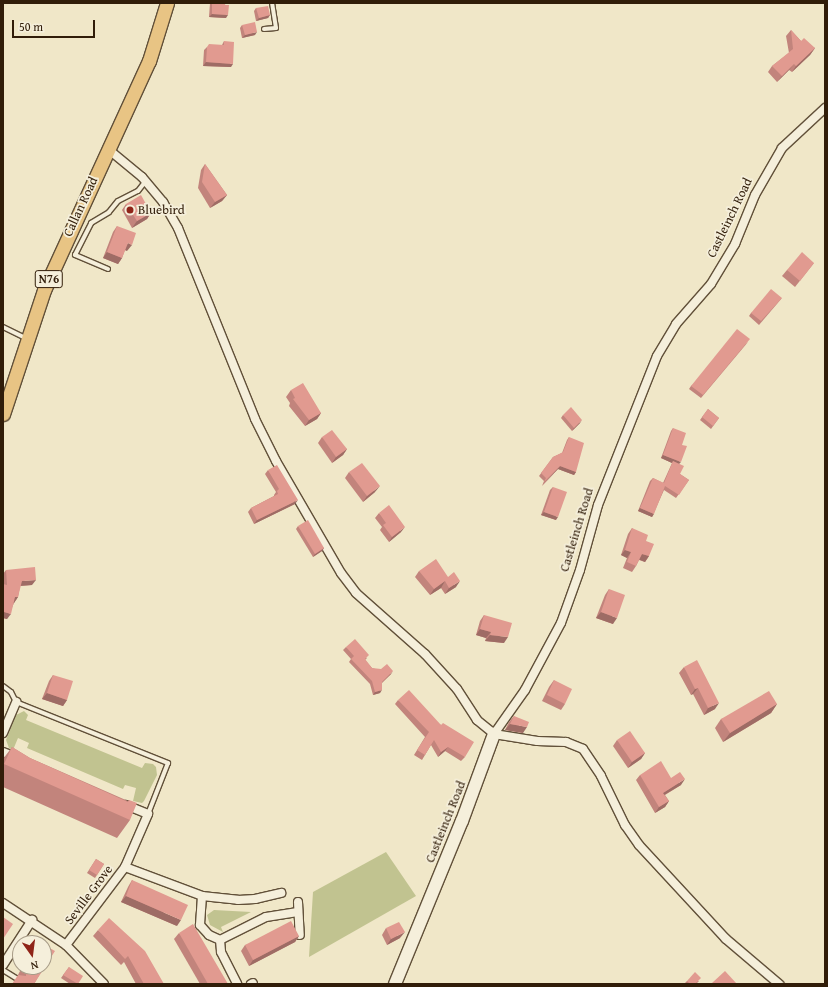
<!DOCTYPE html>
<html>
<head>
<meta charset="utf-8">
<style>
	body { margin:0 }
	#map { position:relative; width:828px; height:987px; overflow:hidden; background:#f0e7c8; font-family:"Gentium Book Plus",serif }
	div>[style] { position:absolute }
	.green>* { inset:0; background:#c1c390 }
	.roads { filter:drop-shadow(1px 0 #615039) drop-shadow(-1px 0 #615039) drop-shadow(0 1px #615039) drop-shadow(0 -1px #615039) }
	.lane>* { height:4px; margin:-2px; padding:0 2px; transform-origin:2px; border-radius:2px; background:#f5efdb }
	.street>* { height:8px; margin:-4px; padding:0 4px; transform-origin:4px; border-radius:4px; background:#f5efdb }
	.secondary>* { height:12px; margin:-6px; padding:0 6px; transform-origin:6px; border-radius:6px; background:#f5efdb }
	.primary>* { height:13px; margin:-6.5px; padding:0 6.5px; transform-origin:6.5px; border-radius:6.5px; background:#e8c484 }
	.wall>* { inset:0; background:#c2847c }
	.shaded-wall>* { inset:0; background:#9e6c65 }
	.building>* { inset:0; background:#e19a90 }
	.dots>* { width:11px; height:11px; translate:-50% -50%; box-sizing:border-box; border:2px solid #f5efdb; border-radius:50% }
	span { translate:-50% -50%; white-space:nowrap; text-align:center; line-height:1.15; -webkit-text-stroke:3.5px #f5efdb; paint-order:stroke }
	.shield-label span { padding:1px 3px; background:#f5efdb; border:1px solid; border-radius:3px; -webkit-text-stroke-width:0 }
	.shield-label { font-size:12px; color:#311d09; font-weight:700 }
	.street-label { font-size:13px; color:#311d09 }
	.poi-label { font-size:13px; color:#311d09 }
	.left { translate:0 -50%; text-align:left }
	.frame { position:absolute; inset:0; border:4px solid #311d09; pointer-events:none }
	.north { position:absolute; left:12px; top:935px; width:40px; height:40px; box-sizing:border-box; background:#f5efdb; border:1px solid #a79b87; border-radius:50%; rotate:166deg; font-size:11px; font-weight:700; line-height:16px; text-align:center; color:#311d09 }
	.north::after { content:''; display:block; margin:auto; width:14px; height:18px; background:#8f2418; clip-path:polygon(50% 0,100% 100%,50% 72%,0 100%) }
	.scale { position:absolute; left:12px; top:20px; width:83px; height:18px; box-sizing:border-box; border:2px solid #311d09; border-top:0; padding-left:5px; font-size:12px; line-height:14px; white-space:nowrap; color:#311d09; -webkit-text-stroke:3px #f5efdb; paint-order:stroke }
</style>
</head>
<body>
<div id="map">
	<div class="green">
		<div style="clip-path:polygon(24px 711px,28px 715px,26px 720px,142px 768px,145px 763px,153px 764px,156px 767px,157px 775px,144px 801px,142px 803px,133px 801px,136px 788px,125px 785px,123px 789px,27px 748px,29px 743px,18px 738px,13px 750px,9px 748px,6px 740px,16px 715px)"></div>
		<div style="clip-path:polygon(386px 852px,416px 896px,309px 957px,313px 892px)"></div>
		<div style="clip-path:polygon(214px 910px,251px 912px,221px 927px,223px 932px,210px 925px,207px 915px)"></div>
	</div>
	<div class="roads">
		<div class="lane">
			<div style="left:264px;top:29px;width:12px;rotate:-5deg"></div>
			<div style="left:276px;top:28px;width:25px;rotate:-99deg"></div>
			<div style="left:108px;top:269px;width:36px;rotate:-157deg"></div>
			<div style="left:75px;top:255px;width:36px;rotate:-63deg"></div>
			<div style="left:91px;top:223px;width:21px;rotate:-31deg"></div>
			<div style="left:109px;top:212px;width:14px;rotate:-51deg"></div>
			<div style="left:118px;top:201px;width:22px;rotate:-27deg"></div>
			<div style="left:138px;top:191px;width:11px;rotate:-52deg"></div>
			<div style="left:3px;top:327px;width:25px;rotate:26deg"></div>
			<div style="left:3px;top:686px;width:10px;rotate:37deg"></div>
			<div style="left:11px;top:692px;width:11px;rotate:63deg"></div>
			<div style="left:16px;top:702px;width:164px;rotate:21.9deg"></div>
			<div style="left:168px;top:763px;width:55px;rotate:111.4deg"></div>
			<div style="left:3px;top:970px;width:19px;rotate:32deg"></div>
		</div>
		<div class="street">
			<div style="left:108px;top:149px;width:44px;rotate:39.5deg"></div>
			<div style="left:142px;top:177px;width:33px;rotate:50deg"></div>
			<div style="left:163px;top:202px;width:30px;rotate:60deg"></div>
			<div style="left:178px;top:228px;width:206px;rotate:68deg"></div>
			<div style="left:255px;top:419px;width:47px;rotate:63.4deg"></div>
			<div style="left:276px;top:461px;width:129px;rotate:59.9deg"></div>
			<div style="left:341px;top:573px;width:25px;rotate:53deg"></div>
			<div style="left:356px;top:593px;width:92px;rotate:41.5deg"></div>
			<div style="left:425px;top:654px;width:47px;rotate:47.6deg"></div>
			<div style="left:457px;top:689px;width:37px;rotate:57deg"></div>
			<div style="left:477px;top:720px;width:22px;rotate:39deg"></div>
			<div style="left:494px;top:734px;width:44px;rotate:9.2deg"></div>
			<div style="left:537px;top:741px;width:29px;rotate:2deg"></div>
			<div style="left:566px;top:742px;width:18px;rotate:22deg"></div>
			<div style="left:583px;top:749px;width:32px;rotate:56deg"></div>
			<div style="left:601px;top:776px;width:55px;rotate:63.9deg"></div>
			<div style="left:625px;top:825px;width:24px;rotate:55deg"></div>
			<div style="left:639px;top:845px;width:128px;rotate:47.2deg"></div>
			<div style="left:726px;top:939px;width:70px;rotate:40.3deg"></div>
			<div style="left:3px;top:733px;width:34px;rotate:-67deg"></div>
			<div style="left:494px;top:734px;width:54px;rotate:-54.8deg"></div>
			<div style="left:525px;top:690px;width:76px;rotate:-61.8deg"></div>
			<div style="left:561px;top:623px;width:56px;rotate:-70.3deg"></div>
			<div style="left:580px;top:570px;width:67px;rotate:-74.5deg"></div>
			<div style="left:598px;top:505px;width:160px;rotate:-68.4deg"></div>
			<div style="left:657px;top:356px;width:37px;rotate:-59deg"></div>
			<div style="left:676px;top:324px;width:53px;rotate:-48.8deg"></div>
			<div style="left:711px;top:284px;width:47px;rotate:-59deg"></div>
			<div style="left:735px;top:244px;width:53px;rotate:-67.8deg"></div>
			<div style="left:755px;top:195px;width:54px;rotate:-60.1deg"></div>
			<div style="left:782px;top:148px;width:59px;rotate:-42.9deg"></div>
			<div style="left:3px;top:752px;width:14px;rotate:21deg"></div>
			<div style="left:125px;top:867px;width:58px;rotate:-66.5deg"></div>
			<div style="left:148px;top:814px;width:24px;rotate:-158deg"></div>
			<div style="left:202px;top:896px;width:29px;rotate:94deg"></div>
			<div style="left:200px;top:925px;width:13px;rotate:48deg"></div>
			<div style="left:209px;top:935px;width:12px;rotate:24deg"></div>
			<div style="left:220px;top:940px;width:12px;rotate:85deg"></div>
			<div style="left:221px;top:952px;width:36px;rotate:63deg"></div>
			<div style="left:298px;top:902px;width:33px;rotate:87deg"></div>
			<div style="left:3px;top:903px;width:76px;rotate:33.7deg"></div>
			<div style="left:66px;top:945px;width:54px;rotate:45.7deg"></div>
			<div style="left:220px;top:940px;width:51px;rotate:-26.6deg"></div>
			<div style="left:266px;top:917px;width:32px;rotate:-9deg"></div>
			<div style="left:66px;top:945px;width:98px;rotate:-52.9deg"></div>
			<div style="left:125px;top:867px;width:82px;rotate:20.6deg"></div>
			<div style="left:202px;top:896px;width:36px;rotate:6deg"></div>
			<div style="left:238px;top:900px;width:17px;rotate:-3deg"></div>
			<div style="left:255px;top:899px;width:27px;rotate:-13deg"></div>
			<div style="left:3px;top:965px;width:54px;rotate:-57.2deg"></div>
			<div style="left:251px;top:984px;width:2px;rotate:-27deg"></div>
		</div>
		<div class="secondary">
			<div style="left:395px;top:984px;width:176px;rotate:-67.7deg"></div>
			<div style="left:462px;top:821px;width:93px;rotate:-69.8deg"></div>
		</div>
		<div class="primary">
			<div style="left:3px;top:414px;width:131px;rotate:-71.7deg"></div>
			<div style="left:44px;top:290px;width:252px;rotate:-65.4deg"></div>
			<div style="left:149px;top:61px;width:61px;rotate:-72.8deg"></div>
		</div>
	</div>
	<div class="wall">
		<div style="clip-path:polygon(210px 3px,225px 3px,226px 18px,209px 17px)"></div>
		<div style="clip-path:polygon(256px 8px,270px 15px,268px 18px,256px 21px,254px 11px)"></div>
		<div style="clip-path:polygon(242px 25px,255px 35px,242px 38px,240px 28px)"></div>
		<div style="clip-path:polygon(791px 30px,801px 41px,815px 48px,810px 55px,792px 72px,789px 70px,777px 82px,768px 72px,772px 66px,789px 53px,786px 36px)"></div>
		<div style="clip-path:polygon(224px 41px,231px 67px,203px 66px,204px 50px,207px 47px,222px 45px)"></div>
		<div style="clip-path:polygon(205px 164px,227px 195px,222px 201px,210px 208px,198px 188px,201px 170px)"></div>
		<div style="clip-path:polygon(126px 204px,151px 213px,147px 219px,132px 228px,122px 210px)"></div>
		<div style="clip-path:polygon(117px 226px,127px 251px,125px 250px,122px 258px,118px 264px,103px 258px,113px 232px)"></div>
		<div style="clip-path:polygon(814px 263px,795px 287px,782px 276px,787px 270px)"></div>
		<div style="clip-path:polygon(782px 298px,759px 325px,749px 316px,751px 313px)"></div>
		<div style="clip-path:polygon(748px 342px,701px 398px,689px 389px,691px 386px)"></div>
		<div style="clip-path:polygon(291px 390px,321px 413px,317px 419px,305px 426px,289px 406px,290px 403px,286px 397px)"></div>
		<div style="clip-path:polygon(708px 409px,719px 418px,711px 429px,700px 420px)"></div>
		<div style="clip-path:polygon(563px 415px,580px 423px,572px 431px,561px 418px)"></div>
		<div style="clip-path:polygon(673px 428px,682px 445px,679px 464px,680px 474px,689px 480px,676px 498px,664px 490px,652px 517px,638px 511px,650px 481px,653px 478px,663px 483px,672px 463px,661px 458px,671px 431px)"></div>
		<div style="clip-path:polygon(322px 437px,347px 449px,343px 455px,332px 463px,318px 443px)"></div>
		<div style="clip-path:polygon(569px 437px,576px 472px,574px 475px,558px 469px,542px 486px,544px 481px,539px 476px,553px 457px,562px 453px,567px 440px)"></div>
		<div style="clip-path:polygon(268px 470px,295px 504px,254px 524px,248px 512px,251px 508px,274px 496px,274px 495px,276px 492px,265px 474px)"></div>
		<div style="clip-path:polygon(349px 472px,375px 492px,363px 502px,345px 478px)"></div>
		<div style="clip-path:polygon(553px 487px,556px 520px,541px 515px,550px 490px)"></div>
		<div style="clip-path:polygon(379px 513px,401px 532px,389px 542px,380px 530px,382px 527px,375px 518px)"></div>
		<div style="clip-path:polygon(298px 526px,324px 548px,322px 551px,313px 557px,296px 529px)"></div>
		<div style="clip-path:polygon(632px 528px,646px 541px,649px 556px,645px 562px,639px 560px,636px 566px,632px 572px,623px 568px,627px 558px,621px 555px,628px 534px)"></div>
		<div style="clip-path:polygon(6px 570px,32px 585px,20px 586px,18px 597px,14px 603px,7px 619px,3px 618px,3px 574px)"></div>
		<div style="clip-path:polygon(419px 571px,448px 577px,456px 587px,445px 594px,441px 588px,430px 595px,415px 577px)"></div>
		<div style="clip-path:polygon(609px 589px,613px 624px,596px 618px,605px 595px)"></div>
		<div style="clip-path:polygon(484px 615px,504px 643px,485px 641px,486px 638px,476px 635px,480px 621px)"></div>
		<div style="clip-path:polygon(346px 647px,367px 658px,365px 660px,372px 668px,391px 674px,382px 683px,380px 693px,373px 695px,370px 684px,349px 662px,351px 659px,343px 650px)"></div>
		<div style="clip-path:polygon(684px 667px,715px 709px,704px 715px,693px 694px,691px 695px,679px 673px)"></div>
		<div style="clip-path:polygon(53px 675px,67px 700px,63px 706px,42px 699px,49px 681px)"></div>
		<div style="clip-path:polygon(554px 680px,565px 704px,561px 710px,542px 701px,549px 687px)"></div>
		<div style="clip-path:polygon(398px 700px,441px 725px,465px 757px,461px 761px,445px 751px,438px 757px,431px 745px,422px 760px,414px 755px,425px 737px,395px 704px)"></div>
		<div style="clip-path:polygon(777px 704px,771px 713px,723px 742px,715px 728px,721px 719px)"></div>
		<div style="clip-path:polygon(514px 716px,523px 733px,505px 730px,509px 722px)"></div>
		<div style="clip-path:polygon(617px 740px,645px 753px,641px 759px,628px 768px,613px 746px)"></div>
		<div style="clip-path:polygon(12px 747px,30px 758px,128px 801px,129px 800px,130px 820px,117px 838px,3px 787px,3px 759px)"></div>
		<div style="clip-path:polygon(640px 775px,671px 778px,681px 785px,665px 795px,669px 801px,665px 807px,655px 813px,636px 780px)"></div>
		<div style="clip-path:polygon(96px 859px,104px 864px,95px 878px,87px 873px)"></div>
		<div style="clip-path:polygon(132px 880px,177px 926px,121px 902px,128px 887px)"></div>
		<div style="clip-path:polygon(386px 928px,400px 938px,387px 945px,382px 935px)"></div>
		<div style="clip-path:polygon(98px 930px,164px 984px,136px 984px,124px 962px,121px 965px,93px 936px)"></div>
		<div style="clip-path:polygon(179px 933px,228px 984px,200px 984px,174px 939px)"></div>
		<div style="clip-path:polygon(299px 936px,295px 942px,249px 966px,241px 951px,245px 945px)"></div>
		<div style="clip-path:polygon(22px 967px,44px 967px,34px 984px,18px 975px)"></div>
		<div style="clip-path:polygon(69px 967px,78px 984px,70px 984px,61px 978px)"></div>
		<div style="clip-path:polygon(687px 981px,699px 981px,696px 984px,684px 984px)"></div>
	</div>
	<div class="shaded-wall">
		<div style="clip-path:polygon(212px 14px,228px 15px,226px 18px,209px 17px)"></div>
		<div style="clip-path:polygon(270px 15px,268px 18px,256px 21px,259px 18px)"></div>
		<div style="clip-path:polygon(257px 32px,255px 35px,242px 38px,245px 35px)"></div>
		<div style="clip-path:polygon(815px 48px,810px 55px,792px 72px,796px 66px)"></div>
		<div style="clip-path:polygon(206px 62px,233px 64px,231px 67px,203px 66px)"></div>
		<div style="clip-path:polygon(794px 64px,789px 70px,777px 82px,782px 76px)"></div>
		<div style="clip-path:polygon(227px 195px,222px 201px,210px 208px,215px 202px)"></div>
		<div style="clip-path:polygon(151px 213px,147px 219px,132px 228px,137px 221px)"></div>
		<div style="clip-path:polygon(128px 243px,132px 245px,127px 251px,123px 249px)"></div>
		<div style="clip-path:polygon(107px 252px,122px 258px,118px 264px,103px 258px)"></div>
		<div style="clip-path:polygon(321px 413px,317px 419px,305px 426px,309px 420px)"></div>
		<div style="clip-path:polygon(582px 420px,580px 423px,572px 431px,574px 428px)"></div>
		<div style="clip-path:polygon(347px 449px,343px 455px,332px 463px,336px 457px)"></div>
		<div style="clip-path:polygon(663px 455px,681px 462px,678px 465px,673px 461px,672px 463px,661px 458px)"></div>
		<div style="clip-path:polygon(560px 466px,576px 472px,574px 475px,558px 469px,542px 486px)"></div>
		<div style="clip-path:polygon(380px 486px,375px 492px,363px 502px,367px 496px)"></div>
		<div style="clip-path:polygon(298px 500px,295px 504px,254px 524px,257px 520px)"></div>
		<div style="clip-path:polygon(640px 508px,654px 514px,652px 517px,638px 511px)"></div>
		<div style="clip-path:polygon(544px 512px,558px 517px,556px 520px,541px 515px)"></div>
		<div style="clip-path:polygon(405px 527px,401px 532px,389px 542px,392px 537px)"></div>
		<div style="clip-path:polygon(324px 548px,322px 551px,313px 557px,315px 554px)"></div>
		<div style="clip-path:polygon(625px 550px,631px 552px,627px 558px,621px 555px)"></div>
		<div style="clip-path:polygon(642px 554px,649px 556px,645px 562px,638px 559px)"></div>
		<div style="clip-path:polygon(36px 580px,32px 585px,18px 586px,22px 581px)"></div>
		<div style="clip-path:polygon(445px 581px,441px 588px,430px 595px,434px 589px)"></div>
		<div style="clip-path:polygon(460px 581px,456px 587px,445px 594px,449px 588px)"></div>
		<div style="clip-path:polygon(15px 597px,18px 597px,14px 603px,11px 602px)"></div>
		<div style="clip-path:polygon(4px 612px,11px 614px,7px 619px,3px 618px)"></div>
		<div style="clip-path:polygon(601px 612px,617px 618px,613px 624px,596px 618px)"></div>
		<div style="clip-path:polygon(480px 629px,491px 632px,486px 638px,476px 635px)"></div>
		<div style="clip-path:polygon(490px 635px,508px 637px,504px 643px,485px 641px)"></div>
		<div style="clip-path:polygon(393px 671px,391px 674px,379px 685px)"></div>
		<div style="clip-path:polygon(698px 688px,693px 694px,691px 695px,695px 689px)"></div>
		<div style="clip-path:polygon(382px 690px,380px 693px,373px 695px,375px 692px)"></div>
		<div style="clip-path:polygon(47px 693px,67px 700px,63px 706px,42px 699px)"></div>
		<div style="clip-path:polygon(719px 703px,715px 709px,704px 715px,708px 708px)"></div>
		<div style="clip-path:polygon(777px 704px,771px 713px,723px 742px,730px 733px)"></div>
		<div style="clip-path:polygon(510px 724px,527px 727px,523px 733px,505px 730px)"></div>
		<div style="clip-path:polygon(448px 747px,445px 751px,438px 757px,441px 752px)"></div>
		<div style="clip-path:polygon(645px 753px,641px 759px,628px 768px,632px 762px)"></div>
		<div style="clip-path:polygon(685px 779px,681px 785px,659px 798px,663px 793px)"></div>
		<div style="clip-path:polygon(669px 801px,665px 807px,655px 813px,659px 807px)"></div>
		<div style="clip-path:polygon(126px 896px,181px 920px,177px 926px,121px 902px)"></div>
		<div style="clip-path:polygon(405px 932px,400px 938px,387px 945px,391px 939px)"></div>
		<div style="clip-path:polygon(299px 936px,295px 942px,249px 966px,253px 960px)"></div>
	</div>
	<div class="building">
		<div style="clip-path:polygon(212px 3px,225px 3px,225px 5px,229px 5px,228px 15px,212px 14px)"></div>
		<div style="clip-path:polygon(268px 6px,270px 15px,259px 18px,256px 8px)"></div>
		<div style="clip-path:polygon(255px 22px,257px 32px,245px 35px,242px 25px)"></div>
		<div style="clip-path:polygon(791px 30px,801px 41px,804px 38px,815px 48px,796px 66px,794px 64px,782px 76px,772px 66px,793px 49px)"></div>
		<div style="clip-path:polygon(224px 41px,234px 42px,233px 64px,206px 62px,207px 47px,209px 44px,224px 45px)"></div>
		<div style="clip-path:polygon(205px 164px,227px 195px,215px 202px,202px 182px)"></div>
		<div style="clip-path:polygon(141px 195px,151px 213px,137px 221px,126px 204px)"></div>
		<div style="clip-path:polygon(117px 226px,136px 233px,132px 245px,128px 243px,122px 258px,107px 252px)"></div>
		<div style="clip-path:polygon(802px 252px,814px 263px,800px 281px,787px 270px)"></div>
		<div style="clip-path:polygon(771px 289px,782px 298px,761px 321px,751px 313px)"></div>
		<div style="clip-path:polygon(737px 329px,750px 339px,703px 395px,691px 386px)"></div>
		<div style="clip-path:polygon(303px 383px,321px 413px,309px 420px,293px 399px,295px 398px,291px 390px)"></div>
		<div style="clip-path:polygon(571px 407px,582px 420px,574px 428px,563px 415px)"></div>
		<div style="clip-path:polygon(708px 409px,719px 418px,713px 426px,702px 417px)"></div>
		<div style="clip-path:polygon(673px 428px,686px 433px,682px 445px,687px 446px,681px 462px,663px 455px)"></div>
		<div style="clip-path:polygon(332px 430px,347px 449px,336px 457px,322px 437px)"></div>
		<div style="clip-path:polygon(569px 437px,584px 443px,576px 472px,560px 466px,544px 482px,546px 478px,541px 473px,553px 457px,563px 452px)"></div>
		<div style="clip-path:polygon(673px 461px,684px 466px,680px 474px,689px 480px,679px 495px,665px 486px,654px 514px,640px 508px,653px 478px,664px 483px)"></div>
		<div style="clip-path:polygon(362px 463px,380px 486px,367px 496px,349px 472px)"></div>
		<div style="clip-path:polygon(277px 465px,298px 500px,257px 520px,251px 508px,278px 494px,277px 491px,279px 489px,268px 470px)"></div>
		<div style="clip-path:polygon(553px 487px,567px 492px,558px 517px,544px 512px)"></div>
		<div style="clip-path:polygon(389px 505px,405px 527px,392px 537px,383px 525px,386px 523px,379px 513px)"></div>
		<div style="clip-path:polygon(308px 520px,324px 548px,315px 554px,298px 526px)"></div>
		<div style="clip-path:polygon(632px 528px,648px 535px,646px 541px,654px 544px,649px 556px,642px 554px,636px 566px,627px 562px,631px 552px,625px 550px)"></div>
		<div style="clip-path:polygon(436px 559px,448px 577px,454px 572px,460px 581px,449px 588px,445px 581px,434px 589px,419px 571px)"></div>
		<div style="clip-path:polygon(35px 567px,36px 580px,22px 581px,18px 597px,15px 597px,11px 614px,4px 612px,3px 617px,3px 584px,7px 585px,6px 570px)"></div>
		<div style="clip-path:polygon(609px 589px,625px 595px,617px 618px,601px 612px)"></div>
		<div style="clip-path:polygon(484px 615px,512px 623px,508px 637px,490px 635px,491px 632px,480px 629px)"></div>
		<div style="clip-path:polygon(355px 639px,369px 655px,365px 659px,372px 668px,381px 669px,387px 664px,393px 671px,382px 682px,382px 690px,375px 692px,372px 681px,351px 659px,354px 656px,346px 647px)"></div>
		<div style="clip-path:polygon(697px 660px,719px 703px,708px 708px,698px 688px,695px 689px,684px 667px)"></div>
		<div style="clip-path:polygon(53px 675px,73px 681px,67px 700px,47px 693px)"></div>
		<div style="clip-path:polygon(554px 680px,572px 689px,565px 704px,547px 695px)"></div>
		<div style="clip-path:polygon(409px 690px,441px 725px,443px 723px,474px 742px,465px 757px,448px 747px,441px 752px,434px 740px,425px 755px,417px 750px,429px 732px,398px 700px)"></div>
		<div style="clip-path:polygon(769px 691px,777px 704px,730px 733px,721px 719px)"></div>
		<div style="clip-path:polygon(514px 716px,529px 722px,527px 727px,510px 724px)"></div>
		<div style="clip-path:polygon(630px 731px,645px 753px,632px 762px,617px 740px)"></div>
		<div style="clip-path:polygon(12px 747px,30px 758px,128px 802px,129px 800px,137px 803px,130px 820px,4px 764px)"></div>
		<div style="clip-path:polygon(661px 761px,671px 778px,680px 772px,685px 779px,663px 793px,669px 801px,659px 807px,640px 775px)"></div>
		<div style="clip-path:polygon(96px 859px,104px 864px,97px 875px,89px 870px)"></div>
		<div style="clip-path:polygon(132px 880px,188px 905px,181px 920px,126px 896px)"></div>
		<div style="clip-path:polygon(3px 917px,13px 924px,3px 939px)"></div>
		<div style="clip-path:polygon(109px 918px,145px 951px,164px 984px,144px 984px,128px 956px,125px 959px,98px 930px)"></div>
		<div style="clip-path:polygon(291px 921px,299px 936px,253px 960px,245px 945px)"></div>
		<div style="clip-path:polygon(399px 922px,405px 932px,391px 939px,386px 928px)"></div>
		<div style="clip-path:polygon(193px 924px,228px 984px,208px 984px,179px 933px)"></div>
		<div style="clip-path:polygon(38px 941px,41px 943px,37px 943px)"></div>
		<div style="clip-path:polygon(44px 945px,55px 951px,34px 984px,12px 984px,18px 975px,26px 976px,26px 972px,22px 969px,23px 967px,44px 967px)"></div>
		<div style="clip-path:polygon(69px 967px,83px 976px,78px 984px,63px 975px)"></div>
		<div style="clip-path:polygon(725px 971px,737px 984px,712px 984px,712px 983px)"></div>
		<div style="clip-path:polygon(695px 972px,701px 978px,695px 984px,690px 984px,687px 981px)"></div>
	</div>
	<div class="dots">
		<div style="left:130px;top:210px;background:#8f2418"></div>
	</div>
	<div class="shield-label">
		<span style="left:49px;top:279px">N76</span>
	</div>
	<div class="street-label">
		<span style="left:81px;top:207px;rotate:-65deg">Callan Road</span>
		<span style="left:730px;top:218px;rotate:-64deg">Castleinch Road</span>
		<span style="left:577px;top:530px;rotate:-73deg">Castleinch Road</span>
		<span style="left:446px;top:822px;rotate:-68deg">Castleinch Road</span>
		<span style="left:89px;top:895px;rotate:-53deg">Seville Grove</span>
	</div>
	<div class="poi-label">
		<span class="left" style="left:138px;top:210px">Bluebird</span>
	</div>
	<div class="frame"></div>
	<div class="north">N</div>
	<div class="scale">50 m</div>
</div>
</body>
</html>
